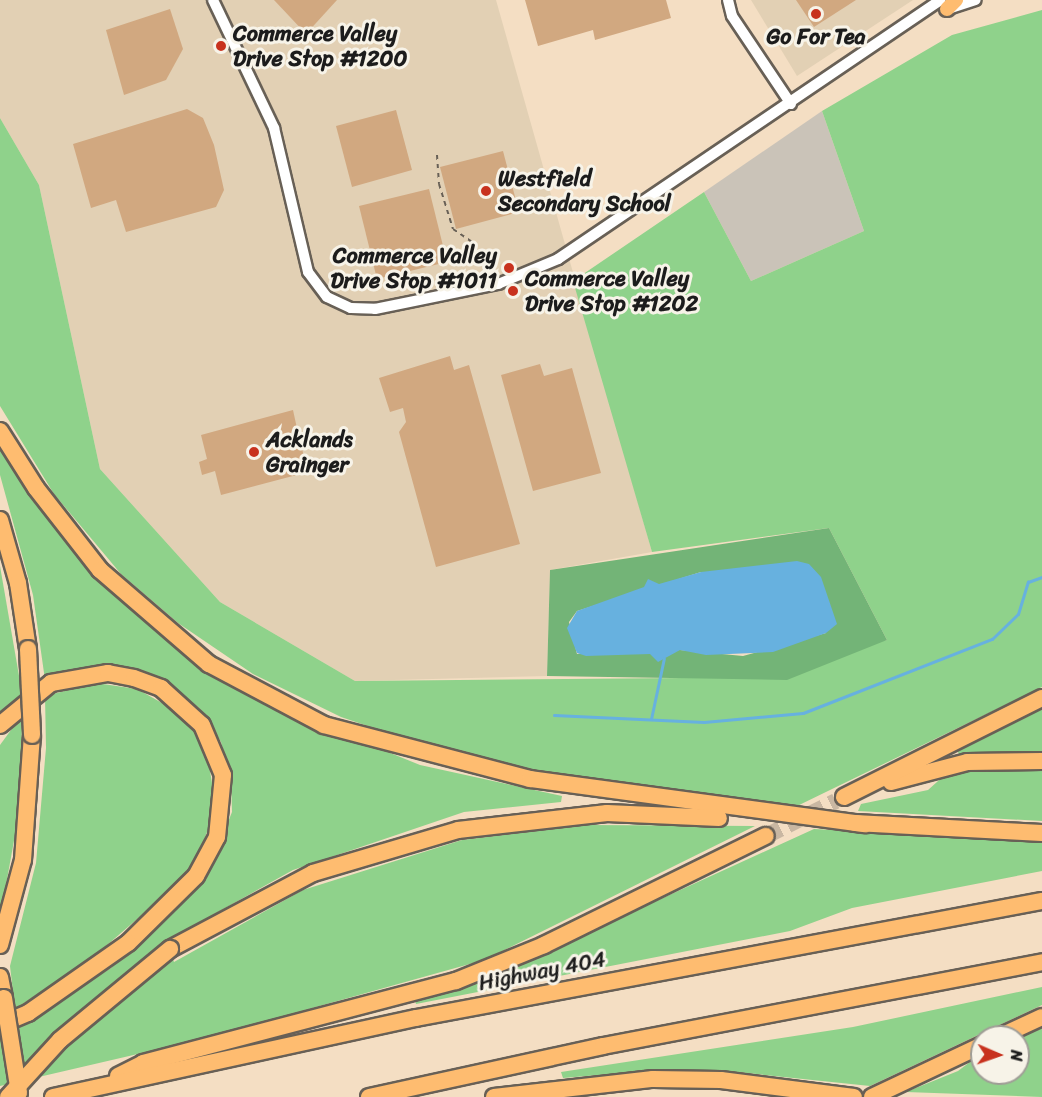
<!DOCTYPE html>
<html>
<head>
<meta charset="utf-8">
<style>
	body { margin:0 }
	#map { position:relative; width:1042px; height:1097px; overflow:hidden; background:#f4dec3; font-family:Sriracha,sans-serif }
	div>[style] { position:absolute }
	.built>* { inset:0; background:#e2d0b4 }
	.industrial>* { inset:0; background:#cac3b8 }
	.green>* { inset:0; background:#8fd28b }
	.forest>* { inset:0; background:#73b477 }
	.water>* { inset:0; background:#67b1df }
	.stream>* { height:3px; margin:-1.5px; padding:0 1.5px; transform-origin:1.5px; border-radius:1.5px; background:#67b1df }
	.building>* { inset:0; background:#d1a880 }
	.highway-tunnel>* { height:16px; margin-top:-8px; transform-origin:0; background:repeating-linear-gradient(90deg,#c9b7a2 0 16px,transparent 0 24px) }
	.path>* { height:2px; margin-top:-1px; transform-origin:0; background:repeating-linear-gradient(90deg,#686056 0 4.5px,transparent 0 9px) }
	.roads { filter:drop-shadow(2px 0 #686056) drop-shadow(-2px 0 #686056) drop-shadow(0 2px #686056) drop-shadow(0 -2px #686056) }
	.minor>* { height:10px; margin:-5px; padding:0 5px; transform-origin:5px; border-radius:5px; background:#fff }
	.major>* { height:14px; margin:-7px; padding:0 7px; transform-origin:7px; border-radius:7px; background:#febc70 }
	.highway>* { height:16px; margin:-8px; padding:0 8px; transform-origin:8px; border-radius:8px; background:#febc70 }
	.bridges { filter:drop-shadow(2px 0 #686056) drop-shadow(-2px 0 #686056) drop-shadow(0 2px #686056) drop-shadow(0 -2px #686056) }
	.highway-bridge>* { height:16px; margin:-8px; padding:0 8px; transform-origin:8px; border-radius:8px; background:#febc70 }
	.dots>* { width:16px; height:16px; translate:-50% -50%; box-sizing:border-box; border:3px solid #f7f3e8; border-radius:50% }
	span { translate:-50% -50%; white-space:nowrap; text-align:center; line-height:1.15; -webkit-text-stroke:6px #f7f3e8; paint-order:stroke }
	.poi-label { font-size:22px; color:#1c1c1c; font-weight:700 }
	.left { translate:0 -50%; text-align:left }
	.right { translate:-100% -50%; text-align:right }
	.street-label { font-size:22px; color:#1c1c1c }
	.north { position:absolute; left:970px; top:1025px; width:60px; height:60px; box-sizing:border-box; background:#f7f3e8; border:2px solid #9f9d96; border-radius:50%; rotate:92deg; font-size:16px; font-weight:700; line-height:24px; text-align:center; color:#1c1c1c }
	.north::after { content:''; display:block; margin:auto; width:21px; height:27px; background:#c8321e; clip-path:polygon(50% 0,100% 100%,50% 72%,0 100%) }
</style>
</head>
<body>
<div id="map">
	<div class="built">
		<div style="clip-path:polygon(0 0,496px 0,652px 552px,550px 570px,547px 676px,355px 681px,220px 602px,100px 469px,39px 185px,0 118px)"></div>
		<div style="clip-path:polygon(751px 0,913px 0,797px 76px)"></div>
	</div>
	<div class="industrial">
		<div style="clip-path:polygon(822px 111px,864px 231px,751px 281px,704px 192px)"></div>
	</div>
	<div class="green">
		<div style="clip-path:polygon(1042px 10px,1042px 687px,793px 808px,564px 777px,439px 750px,341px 717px,253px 674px,178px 623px,121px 574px,54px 494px,0 406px,0 118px,39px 185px,100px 469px,220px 602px,355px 681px,682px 678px,887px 640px,829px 528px,652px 552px,573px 281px,704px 192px,751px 281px,864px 231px,822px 111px,952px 35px)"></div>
		<div style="clip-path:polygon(0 449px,29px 496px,98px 580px,197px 660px,262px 701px,420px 765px,562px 796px,561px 802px,464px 812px,293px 870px,166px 941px,174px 962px,303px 890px,462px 840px,588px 825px,755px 826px,484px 960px,198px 1040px,0 1086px,0 1038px,111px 968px,168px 918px,206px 877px,232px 812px,231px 779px,221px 742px,199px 708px,166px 683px,135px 669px,104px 665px,45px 680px,33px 595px,0 475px)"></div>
		<div style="clip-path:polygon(0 566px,22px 693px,0 715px)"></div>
		<div style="clip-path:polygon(96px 683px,137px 689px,171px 708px,195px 733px,209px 765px,214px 795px,210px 825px,196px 859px,172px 889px,92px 958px,15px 1009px,10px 966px,36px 863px,46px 748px,45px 696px)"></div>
		<div style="clip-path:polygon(1042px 704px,1042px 751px,960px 757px,956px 747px)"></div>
		<div style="clip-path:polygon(22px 715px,21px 802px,0 918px,0 745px)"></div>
		<div style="clip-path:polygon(1001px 765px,1042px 767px,1042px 821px,858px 811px,861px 804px,928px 790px,947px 773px)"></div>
		<div style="clip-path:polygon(814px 829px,1042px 841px,1042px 871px,852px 908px,790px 931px,416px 1004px,414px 997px,547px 951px)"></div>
		<div style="clip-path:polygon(1042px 987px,1042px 1005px,870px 1086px,737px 1072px,659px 1070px,563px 1078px,561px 1072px,853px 1027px)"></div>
		<div style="clip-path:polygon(1042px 1028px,1042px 1097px,906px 1092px,958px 1071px,982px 1053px,982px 1073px,1018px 1073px,1018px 1038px)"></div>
	</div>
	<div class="forest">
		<div style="clip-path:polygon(evenodd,829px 528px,887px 640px,787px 680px,547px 676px,550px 570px,829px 528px,701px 572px,826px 633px,743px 656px,680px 650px,577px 654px,569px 622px,577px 611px,701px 572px)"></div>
	</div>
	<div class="water">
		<div style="clip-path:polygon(797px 561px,809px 564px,821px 577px,837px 624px,826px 633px,773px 652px,706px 655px,680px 650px,658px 662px,650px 654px,586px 656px,577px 653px,567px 628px,577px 611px,644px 587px,648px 579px,659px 584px,701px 572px)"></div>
	</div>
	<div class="stream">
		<div style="left:554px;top:715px;width:150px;rotate:2.7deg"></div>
		<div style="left:704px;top:722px;width:99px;rotate:-5.2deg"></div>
		<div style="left:803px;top:713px;width:203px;rotate:-21.4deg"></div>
		<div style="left:992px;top:639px;width:36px;rotate:-44deg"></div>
		<div style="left:1018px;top:614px;width:34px;rotate:-73deg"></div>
		<div style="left:1028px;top:582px;width:15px;rotate:-20deg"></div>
		<div style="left:651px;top:719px;width:62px;rotate:-78deg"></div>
	</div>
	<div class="building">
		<div style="clip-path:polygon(274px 0,337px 0,306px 34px)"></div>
		<div style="clip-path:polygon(525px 0,666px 0,671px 18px,595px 40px,593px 30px,538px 46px)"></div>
		<div style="clip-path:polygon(796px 0,856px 0,814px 27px)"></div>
		<div style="clip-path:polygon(170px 9px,183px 49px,166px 80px,124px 95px,106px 30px)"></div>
		<div style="clip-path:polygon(187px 109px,203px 118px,214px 145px,224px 190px,216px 207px,126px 232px,116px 200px,91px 208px,73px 144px)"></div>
		<div style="clip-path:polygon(396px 110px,412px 170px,352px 187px,336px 126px)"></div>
		<div style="clip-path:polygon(503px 151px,519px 212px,456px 229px,440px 167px)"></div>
		<div style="clip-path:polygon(429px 189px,447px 262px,377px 279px,359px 206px)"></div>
		<div style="clip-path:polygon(450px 356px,454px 370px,469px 365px,520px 544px,436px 567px,399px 432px,406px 422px,403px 408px,390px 412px,379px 378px)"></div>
		<div style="clip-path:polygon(540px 364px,544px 376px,572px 368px,601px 473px,533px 491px,501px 375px)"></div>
		<div style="clip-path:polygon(293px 410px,298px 433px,305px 431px,308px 443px,301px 445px,308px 472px,221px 495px,215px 471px,202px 475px,199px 462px,207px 459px,201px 435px)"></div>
	</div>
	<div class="highway-tunnel">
		<div style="left:766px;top:836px;width:78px;rotate:-26.6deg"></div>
	</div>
	<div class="path">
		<div style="left:437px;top:155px;width:29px;rotate:86deg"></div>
		<div style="left:439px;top:184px;width:47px;rotate:72.7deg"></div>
		<div style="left:453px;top:229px;width:22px;rotate:34deg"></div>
	</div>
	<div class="roads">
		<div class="minor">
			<div style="left:213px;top:0;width:142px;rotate:64.5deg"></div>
			<div style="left:274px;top:128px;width:148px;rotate:76.7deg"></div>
			<div style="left:308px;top:272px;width:31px;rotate:53deg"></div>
			<div style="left:327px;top:297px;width:26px;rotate:25deg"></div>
			<div style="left:351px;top:308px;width:24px;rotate:2deg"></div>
			<div style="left:375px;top:309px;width:126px;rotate:-11.5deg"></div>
			<div style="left:498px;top:284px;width:65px;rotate:-22.6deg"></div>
			<div style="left:558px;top:259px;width:462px;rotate:-34.1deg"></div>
			<div style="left:728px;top:0;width:16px;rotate:76deg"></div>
			<div style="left:732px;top:16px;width:106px;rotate:56.2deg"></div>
			<div style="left:948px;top:9px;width:29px;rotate:-18deg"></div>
		</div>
		<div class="major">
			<div style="left:947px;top:9px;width:13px;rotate:-45deg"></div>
		</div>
		<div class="highway">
			<div style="left:0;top:431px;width:67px;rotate:57.7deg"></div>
			<div style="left:36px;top:488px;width:104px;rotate:52deg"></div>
			<div style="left:100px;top:570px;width:144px;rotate:40.8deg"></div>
			<div style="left:209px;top:664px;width:130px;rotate:27.9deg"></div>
			<div style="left:324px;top:725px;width:213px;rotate:14.7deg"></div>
			<div style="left:530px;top:779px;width:338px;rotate:7.7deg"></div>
			<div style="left:0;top:520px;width:66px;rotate:74.1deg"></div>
			<div style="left:18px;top:583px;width:67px;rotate:81.4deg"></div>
			<div style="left:0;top:725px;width:66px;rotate:-39.5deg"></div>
			<div style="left:51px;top:683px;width:58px;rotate:-10deg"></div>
			<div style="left:108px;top:673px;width:26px;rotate:11deg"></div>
			<div style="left:134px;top:678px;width:29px;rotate:20deg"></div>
			<div style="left:161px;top:688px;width:55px;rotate:42.1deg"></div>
			<div style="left:202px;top:725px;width:54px;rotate:67.2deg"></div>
			<div style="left:223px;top:775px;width:62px;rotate:95.5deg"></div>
			<div style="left:217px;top:837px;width:44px;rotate:118.3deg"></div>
			<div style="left:196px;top:876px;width:95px;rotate:135.4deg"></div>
			<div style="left:128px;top:943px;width:122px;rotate:145deg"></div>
			<div style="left:28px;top:1013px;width:30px;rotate:157deg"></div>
			<div style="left:891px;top:782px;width:79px;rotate:-14.7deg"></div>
			<div style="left:967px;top:762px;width:75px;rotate:-0.8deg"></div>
			<div style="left:844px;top:797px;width:221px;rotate:-26.6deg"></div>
			<div style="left:855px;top:823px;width:187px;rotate:3.1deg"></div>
			<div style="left:0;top:945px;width:88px;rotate:-74.9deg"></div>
			<div style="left:23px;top:860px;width:125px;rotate:-85.9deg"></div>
			<div style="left:170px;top:949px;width:162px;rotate:-28deg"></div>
			<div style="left:313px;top:873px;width:151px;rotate:-16.5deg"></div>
			<div style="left:458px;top:830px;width:150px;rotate:-6.5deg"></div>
			<div style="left:607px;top:813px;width:112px;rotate:2.6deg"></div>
			<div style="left:0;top:977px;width:21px;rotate:79deg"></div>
			<div style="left:999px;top:1037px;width:47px;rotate:-24.9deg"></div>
			<div style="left:118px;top:1076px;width:28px;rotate:-27deg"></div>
			<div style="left:143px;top:1063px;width:324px;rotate:-14.7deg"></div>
			<div style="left:456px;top:981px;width:95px;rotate:-22.2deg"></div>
			<div style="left:544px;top:945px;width:247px;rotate:-26.2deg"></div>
			<div style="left:53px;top:1097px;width:371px;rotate:-12.3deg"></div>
			<div style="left:416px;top:1018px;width:637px;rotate:-10.59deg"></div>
			<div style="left:369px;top:1097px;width:239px;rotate:-12.3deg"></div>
			<div style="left:603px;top:1046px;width:447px;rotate:-10.8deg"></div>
			<div style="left:494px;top:1097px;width:160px;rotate:-6.5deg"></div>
			<div style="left:653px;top:1079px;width:68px;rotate:0.8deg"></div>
			<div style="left:721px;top:1080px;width:134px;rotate:7.3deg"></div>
			<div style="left:872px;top:1097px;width:122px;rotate:-25.3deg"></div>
		</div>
	</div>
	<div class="bridges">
		<div class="highway-bridge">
			<div style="left:28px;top:649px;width:86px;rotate:87.3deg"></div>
			<div style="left:4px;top:998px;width:96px;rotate:81deg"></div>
			<div style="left:8px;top:1097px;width:77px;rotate:-47.6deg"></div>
			<div style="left:60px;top:1040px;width:143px;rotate:-39.6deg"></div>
		</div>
	</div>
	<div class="dots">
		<div style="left:816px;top:14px;background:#c8321e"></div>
		<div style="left:221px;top:46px;background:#c8321e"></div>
		<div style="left:486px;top:191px;background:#c8321e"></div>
		<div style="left:509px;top:268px;background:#c8321e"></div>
		<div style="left:513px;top:291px;background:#c8321e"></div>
		<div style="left:254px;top:452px;background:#c8321e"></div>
	</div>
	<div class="poi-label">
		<span class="left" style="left:233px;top:46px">Commerce Valley<br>Drive Stop #1200</span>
		<span style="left:816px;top:37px">Go For Tea</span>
		<span class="left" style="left:498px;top:191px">Westfield<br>Secondary School</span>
		<span class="right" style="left:497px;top:268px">Commerce Valley<br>Drive Stop #1011</span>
		<span class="left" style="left:525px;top:291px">Commerce Valley<br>Drive Stop #1202</span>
		<span class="left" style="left:266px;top:452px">Acklands<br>Grainger</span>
	</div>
	<div class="street-label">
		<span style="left:542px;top:971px;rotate:-11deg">Highway 404</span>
	</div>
	<div class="north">N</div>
</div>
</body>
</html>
